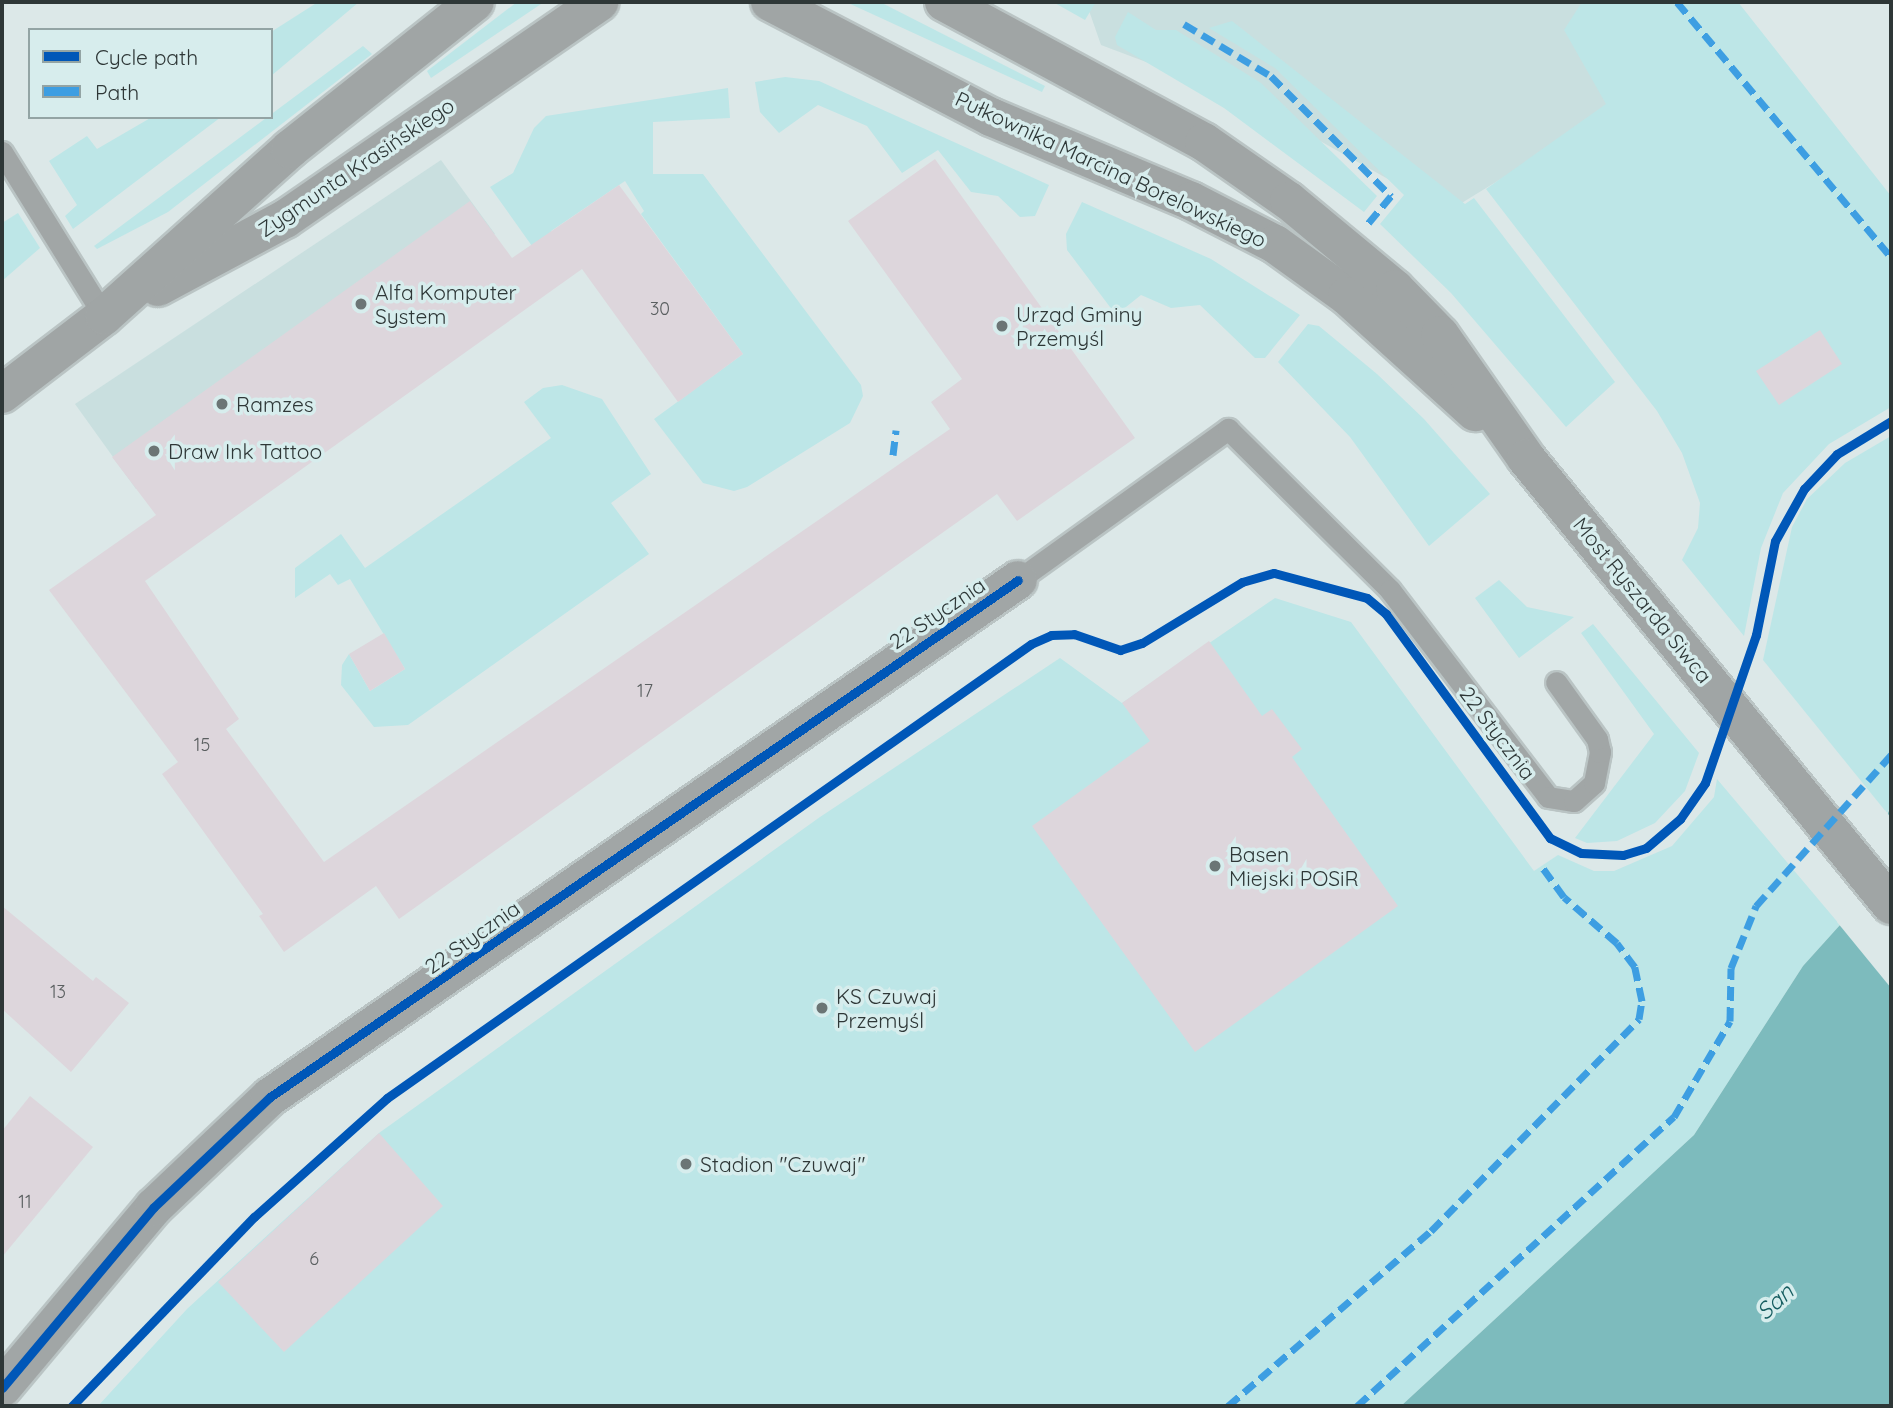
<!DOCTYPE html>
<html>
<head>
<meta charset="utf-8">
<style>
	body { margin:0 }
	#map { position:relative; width:1893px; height:1408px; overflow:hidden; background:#dce8e8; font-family:Quicksand,sans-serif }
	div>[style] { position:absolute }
	.built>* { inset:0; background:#c9dfdf }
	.green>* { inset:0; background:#bde6e7 }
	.water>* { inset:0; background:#7dbbbd }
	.pier>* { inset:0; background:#dce8e8 }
	.building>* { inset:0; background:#ddd6dc }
	.roads { filter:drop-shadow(2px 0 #bac4c4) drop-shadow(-2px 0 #bac4c4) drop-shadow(0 2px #bac4c4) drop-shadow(0 -2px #bac4c4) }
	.lane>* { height:21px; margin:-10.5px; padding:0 10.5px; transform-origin:10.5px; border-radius:10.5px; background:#a1a6a6 }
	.street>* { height:38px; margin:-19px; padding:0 19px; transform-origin:19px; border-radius:19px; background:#a1a6a6 }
	.secondary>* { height:38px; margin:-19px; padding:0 19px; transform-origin:19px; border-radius:19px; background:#a0a5a5 }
	.quiet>* { height:7px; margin-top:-3.5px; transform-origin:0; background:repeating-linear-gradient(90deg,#3d9ee2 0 14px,transparent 0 21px) }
	.cycleway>* { height:9px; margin:-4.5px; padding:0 4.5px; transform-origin:4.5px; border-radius:4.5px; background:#0057b8 }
	.dots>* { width:19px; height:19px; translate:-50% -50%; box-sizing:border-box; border:4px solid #d7eded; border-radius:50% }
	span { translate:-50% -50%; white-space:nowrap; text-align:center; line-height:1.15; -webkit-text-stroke:7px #d7eded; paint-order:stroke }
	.number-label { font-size:18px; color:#5a5f60 }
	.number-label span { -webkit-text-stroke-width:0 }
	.street-label { font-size:21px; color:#2e3737 }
	.poi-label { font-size:21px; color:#2e3737 }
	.left { translate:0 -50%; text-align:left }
	.water-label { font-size:23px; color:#165d60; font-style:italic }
	.frame { position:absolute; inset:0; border:4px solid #2e3737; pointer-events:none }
	.legend { position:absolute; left:28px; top:28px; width:245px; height:91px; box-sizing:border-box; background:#d7eded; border:2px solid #93a4a4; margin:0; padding:9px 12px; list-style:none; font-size:21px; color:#2e3737 }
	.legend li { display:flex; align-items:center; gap:14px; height:35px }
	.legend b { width:35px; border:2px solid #93a4a4 }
</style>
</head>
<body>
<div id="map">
	<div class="built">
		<div style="clip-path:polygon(1086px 2px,1613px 2px,1618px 107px,1447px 212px,1247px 100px,1101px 45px)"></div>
		<div style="clip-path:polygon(441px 160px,495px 234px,136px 489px,75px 404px)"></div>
	</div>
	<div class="green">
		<div style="clip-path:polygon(318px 2px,359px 2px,271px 76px,271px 32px)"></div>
		<div style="clip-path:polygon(517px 2px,544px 2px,431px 78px,427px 71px)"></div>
		<div style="clip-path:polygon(846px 2px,880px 2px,1045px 86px,1042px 92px)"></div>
		<div style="clip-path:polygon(1053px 2px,1096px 2px,1085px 20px)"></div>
		<div style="clip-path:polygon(1582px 2px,1738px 2px,1891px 196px,1891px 407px,1829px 444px,1783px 493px,1761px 548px,1744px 636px,1682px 560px,1698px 528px,1700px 503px,1682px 453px,1657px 411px,1486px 189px,1606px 104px,1564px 30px)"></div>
		<div style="clip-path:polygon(1128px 12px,1156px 30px,1176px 30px,1261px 83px,1377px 196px,1364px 212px,1224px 108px,1117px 45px,1115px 37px)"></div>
		<div style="clip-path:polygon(1232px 21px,1465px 204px,1474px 198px,1615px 382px,1566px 427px,1451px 293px,1380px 224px,1404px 195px,1275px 68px,1209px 28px)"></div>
		<div style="clip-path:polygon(363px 46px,372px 54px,168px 212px,97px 249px,94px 246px)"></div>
		<div style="clip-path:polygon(785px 77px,819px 81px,1049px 185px,1035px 216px,1020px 217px,998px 196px,971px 192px,938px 150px,902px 173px,867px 126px,818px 105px,779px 133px,760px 112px,755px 82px)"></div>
		<div style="clip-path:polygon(728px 88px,730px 118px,653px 122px,653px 174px,703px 174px,861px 385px,863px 396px,850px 423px,747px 487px,734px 491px,703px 483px,654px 419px,743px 354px,641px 214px,644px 211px,625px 181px,551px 231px,554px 277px,490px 187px,513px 173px,534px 128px,546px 116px)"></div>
		<div style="clip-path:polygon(152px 117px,221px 117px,73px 229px,65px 216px,77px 205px,49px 161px,87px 136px,97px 149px)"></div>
		<div style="clip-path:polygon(1082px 202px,1211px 259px,1300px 315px,1265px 358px,1255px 358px,1200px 305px,1171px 308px,1141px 295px,1116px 315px,1067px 250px,1066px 234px)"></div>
		<div style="clip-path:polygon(18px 213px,40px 248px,2px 281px,2px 223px)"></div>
		<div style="clip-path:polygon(1308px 324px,1319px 326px,1377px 374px,1424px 419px,1490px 494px,1429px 546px,1350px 437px,1278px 362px)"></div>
		<div style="clip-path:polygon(562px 385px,602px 399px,651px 474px,611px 503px,649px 554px,408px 725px,374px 727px,341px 685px,342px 665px,349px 654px,370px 691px,405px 669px,350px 579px,338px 585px,330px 574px,295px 598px,295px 568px,341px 534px,365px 568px,551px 438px,524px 402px,543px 388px)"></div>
		<div style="clip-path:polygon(1891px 436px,1891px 806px,1887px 813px,1763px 660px,1792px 527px,1807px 499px,1845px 463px)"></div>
		<div style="clip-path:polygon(1499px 580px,1527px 607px,1574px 617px,1519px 658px,1475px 598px)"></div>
		<div style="clip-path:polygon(1275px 598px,1351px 622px,1534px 871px,1558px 855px,1594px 871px,1614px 871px,1672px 846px,1714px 797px,1717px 779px,1840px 925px,1803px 966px,1694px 1135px,1401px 1406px,98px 1406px,187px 1309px,379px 1133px,820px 817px,1060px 658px,1122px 703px)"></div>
		<div style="clip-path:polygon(1593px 624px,1699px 753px,1685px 791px,1655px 823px,1617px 841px,1587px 843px,1575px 838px,1654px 734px,1581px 633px)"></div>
	</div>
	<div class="water">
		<div style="clip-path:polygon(1891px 806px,1891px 1406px,1401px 1406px,1694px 1135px,1803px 966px,1840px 925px)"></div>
	</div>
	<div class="pier">
		<div style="clip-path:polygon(1885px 810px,1891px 818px,1891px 988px,1837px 922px)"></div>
	</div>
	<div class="building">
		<div style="clip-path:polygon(935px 159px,1135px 438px,1017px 521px,997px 494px,399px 919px,376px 886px,284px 952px,259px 916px,263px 914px,162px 774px,178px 762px,49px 590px,156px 515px,112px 457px,470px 201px,512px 258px,619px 185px,743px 354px,678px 402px,582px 269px,145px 581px,239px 719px,226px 729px,324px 862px,950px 429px,931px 402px,962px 379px,848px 221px)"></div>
		<div style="clip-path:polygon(1820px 330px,1842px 364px,1779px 405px,1756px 371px)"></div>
		<div style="clip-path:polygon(384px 633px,405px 669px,370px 691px,349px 654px)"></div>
		<div style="clip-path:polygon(1209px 641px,1262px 716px,1272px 709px,1302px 749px,1292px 757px,1398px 906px,1195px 1052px,1032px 826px,1150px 741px,1122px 703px)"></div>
		<div style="clip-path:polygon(2px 906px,93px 981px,96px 977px,129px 1003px,71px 1072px,2px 1009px)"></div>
		<div style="clip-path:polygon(30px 1096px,93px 1147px,2px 1257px,2px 1131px)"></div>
		<div style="clip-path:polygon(379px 1133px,443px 1206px,284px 1352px,218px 1282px)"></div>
	</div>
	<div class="roads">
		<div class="lane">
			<div style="left:2px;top:152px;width:193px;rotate:58.1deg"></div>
			<div style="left:1018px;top:580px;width:259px;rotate:-35.7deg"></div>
			<div style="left:1228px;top:429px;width:228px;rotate:44.8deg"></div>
			<div style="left:1390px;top:590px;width:260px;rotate:52.6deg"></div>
			<div style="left:1548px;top:797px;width:26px;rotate:9deg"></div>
			<div style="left:1574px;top:801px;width:27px;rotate:-42deg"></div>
			<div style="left:1594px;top:783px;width:32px;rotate:-79deg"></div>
			<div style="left:1600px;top:752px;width:13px;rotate:-103deg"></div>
			<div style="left:1597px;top:739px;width:70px;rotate:-125.7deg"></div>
		</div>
		<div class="street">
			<div style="left:2px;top:1388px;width:236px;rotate:-50deg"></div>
			<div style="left:154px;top:1207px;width:160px;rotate:-43.5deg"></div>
			<div style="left:270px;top:1097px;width:909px;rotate:-34.65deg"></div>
		</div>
		<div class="secondary">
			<div style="left:770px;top:2px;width:249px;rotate:27.5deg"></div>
			<div style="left:991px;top:117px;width:217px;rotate:22.8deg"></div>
			<div style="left:1191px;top:201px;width:94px;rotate:27.1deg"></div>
			<div style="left:1275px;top:244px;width:89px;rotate:35.8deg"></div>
			<div style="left:1347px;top:296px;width:173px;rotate:42.2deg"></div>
			<div style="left:944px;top:2px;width:295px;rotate:28.3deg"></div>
			<div style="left:1204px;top:142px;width:103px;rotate:34.8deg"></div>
			<div style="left:1289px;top:201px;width:138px;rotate:39.7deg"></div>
			<div style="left:1395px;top:289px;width:64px;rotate:45.6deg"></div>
			<div style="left:1440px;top:335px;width:150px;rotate:55deg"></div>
			<div style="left:1526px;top:458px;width:577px;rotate:50.77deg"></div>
			<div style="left:158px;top:287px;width:144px;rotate:-28.2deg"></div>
			<div style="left:285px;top:219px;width:382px;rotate:-34.6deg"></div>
			<div style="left:2px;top:394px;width:128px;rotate:-37.4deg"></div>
			<div style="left:104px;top:316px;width:250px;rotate:-41.9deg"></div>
			<div style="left:290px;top:149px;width:236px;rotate:-38.5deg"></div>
		</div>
	</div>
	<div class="quiet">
		<div style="left:1677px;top:2px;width:333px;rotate:50deg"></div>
		<div style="left:1184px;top:24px;width:101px;rotate:30.9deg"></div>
		<div style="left:1271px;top:76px;width:170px;rotate:45deg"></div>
		<div style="left:1391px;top:196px;width:39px;rotate:130deg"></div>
		<div style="left:893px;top:455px;width:25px;rotate:-83deg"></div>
		<div style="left:1228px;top:1406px;width:268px;rotate:-40.8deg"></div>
		<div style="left:1431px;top:1231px;width:297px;rotate:-45.5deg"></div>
		<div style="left:1639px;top:1019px;width:18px;rotate:-81deg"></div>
		<div style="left:1642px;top:1001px;width:35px;rotate:-102deg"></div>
		<div style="left:1635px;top:967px;width:30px;rotate:-127deg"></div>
		<div style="left:1617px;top:943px;width:70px;rotate:-139deg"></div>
		<div style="left:1564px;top:897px;width:41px;rotate:-126deg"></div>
		<div style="left:1357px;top:1406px;width:429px;rotate:-42.4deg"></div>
		<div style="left:1674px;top:1117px;width:111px;rotate:-59.7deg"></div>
		<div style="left:1730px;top:1021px;width:53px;rotate:-88.9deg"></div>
		<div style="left:1731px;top:968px;width:67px;rotate:-68deg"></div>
		<div style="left:1756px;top:906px;width:203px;rotate:-48.2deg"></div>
	</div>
	<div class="cycleway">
		<div style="left:2px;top:1388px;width:236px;rotate:-50deg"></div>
		<div style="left:154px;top:1207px;width:160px;rotate:-43.5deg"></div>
		<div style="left:270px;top:1097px;width:909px;rotate:-34.65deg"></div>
		<div style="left:72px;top:1406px;width:262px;rotate:-46.1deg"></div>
		<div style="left:254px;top:1217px;width:178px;rotate:-41.8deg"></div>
		<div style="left:387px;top:1098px;width:788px;rotate:-35.18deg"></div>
		<div style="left:1031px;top:644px;width:22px;rotate:-24deg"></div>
		<div style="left:1051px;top:635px;width:23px;rotate:-2deg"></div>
		<div style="left:1074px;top:634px;width:49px;rotate:19.2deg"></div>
		<div style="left:1120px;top:650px;width:23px;rotate:-18deg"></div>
		<div style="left:1142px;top:643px;width:117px;rotate:-31.4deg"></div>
		<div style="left:1242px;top:582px;width:33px;rotate:-16deg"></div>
		<div style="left:1274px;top:573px;width:96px;rotate:15deg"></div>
		<div style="left:1367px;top:598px;width:25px;rotate:40deg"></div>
		<div style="left:1386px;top:614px;width:278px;rotate:53.8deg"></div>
		<div style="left:1550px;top:838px;width:34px;rotate:26deg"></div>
		<div style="left:1581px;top:853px;width:42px;rotate:2.7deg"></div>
		<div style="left:1623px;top:855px;width:24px;rotate:-17deg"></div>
		<div style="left:1646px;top:848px;width:45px;rotate:-40.5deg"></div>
		<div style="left:1680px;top:819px;width:44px;rotate:-55.2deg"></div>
		<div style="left:1705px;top:783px;width:157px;rotate:-71deg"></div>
		<div style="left:1756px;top:635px;width:96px;rotate:-78.6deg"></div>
		<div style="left:1775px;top:541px;width:60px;rotate:-60.9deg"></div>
		<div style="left:1804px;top:489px;width:48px;rotate:-46.7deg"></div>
		<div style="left:1837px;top:454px;width:63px;rotate:-31.4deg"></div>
	</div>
	<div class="dots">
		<div style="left:361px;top:304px;background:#6b7575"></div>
		<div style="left:1002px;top:326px;background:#6b7575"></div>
		<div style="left:222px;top:404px;background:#6b7575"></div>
		<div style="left:154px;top:451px;background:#6b7575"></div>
		<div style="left:1215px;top:866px;background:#6b7575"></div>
		<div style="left:822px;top:1008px;background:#6b7575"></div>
		<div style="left:686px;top:1164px;background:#6b7575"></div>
	</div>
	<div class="number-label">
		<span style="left:660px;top:309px">30</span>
		<span style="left:645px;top:691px">17</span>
		<span style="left:202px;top:745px">15</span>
		<span style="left:58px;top:992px">13</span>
		<span style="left:25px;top:1202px">11</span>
		<span style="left:314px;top:1259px">6</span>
	</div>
	<div class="street-label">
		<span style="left:356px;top:167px;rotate:-34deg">Zygmunta Krasińskiego</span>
		<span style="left:1111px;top:169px;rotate:25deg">Pułkownika Marcina Borelowskiego</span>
		<span style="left:1643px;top:600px;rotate:51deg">Most Ryszarda Siwca</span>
		<span style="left:937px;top:613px;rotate:-34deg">22 Stycznia</span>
		<span style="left:1498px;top:733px;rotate:53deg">22 Stycznia</span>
		<span style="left:472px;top:937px;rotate:-35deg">22 Stycznia</span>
	</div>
	<div class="poi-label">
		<span class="left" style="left:375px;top:304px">Alfa Komputer<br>System</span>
		<span class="left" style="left:1016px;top:326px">Urząd Gminy<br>Przemyśl</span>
		<span class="left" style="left:236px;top:404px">Ramzes</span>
		<span class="left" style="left:168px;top:451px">Draw Ink Tattoo</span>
		<span class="left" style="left:1229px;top:866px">Basen<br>Miejski POSiR</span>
		<span class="left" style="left:836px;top:1008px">KS Czuwaj<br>Przemyśl</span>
		<span class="left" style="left:700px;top:1164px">Stadion "Czuwaj"</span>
	</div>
	<div class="water-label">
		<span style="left:1775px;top:1302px;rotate:-42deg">San</span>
	</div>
	<div class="frame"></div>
	<ul class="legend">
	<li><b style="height:9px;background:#0057b8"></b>Cycle path</li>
	<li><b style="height:9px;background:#3d9ee2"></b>Path</li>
	</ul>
</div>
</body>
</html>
